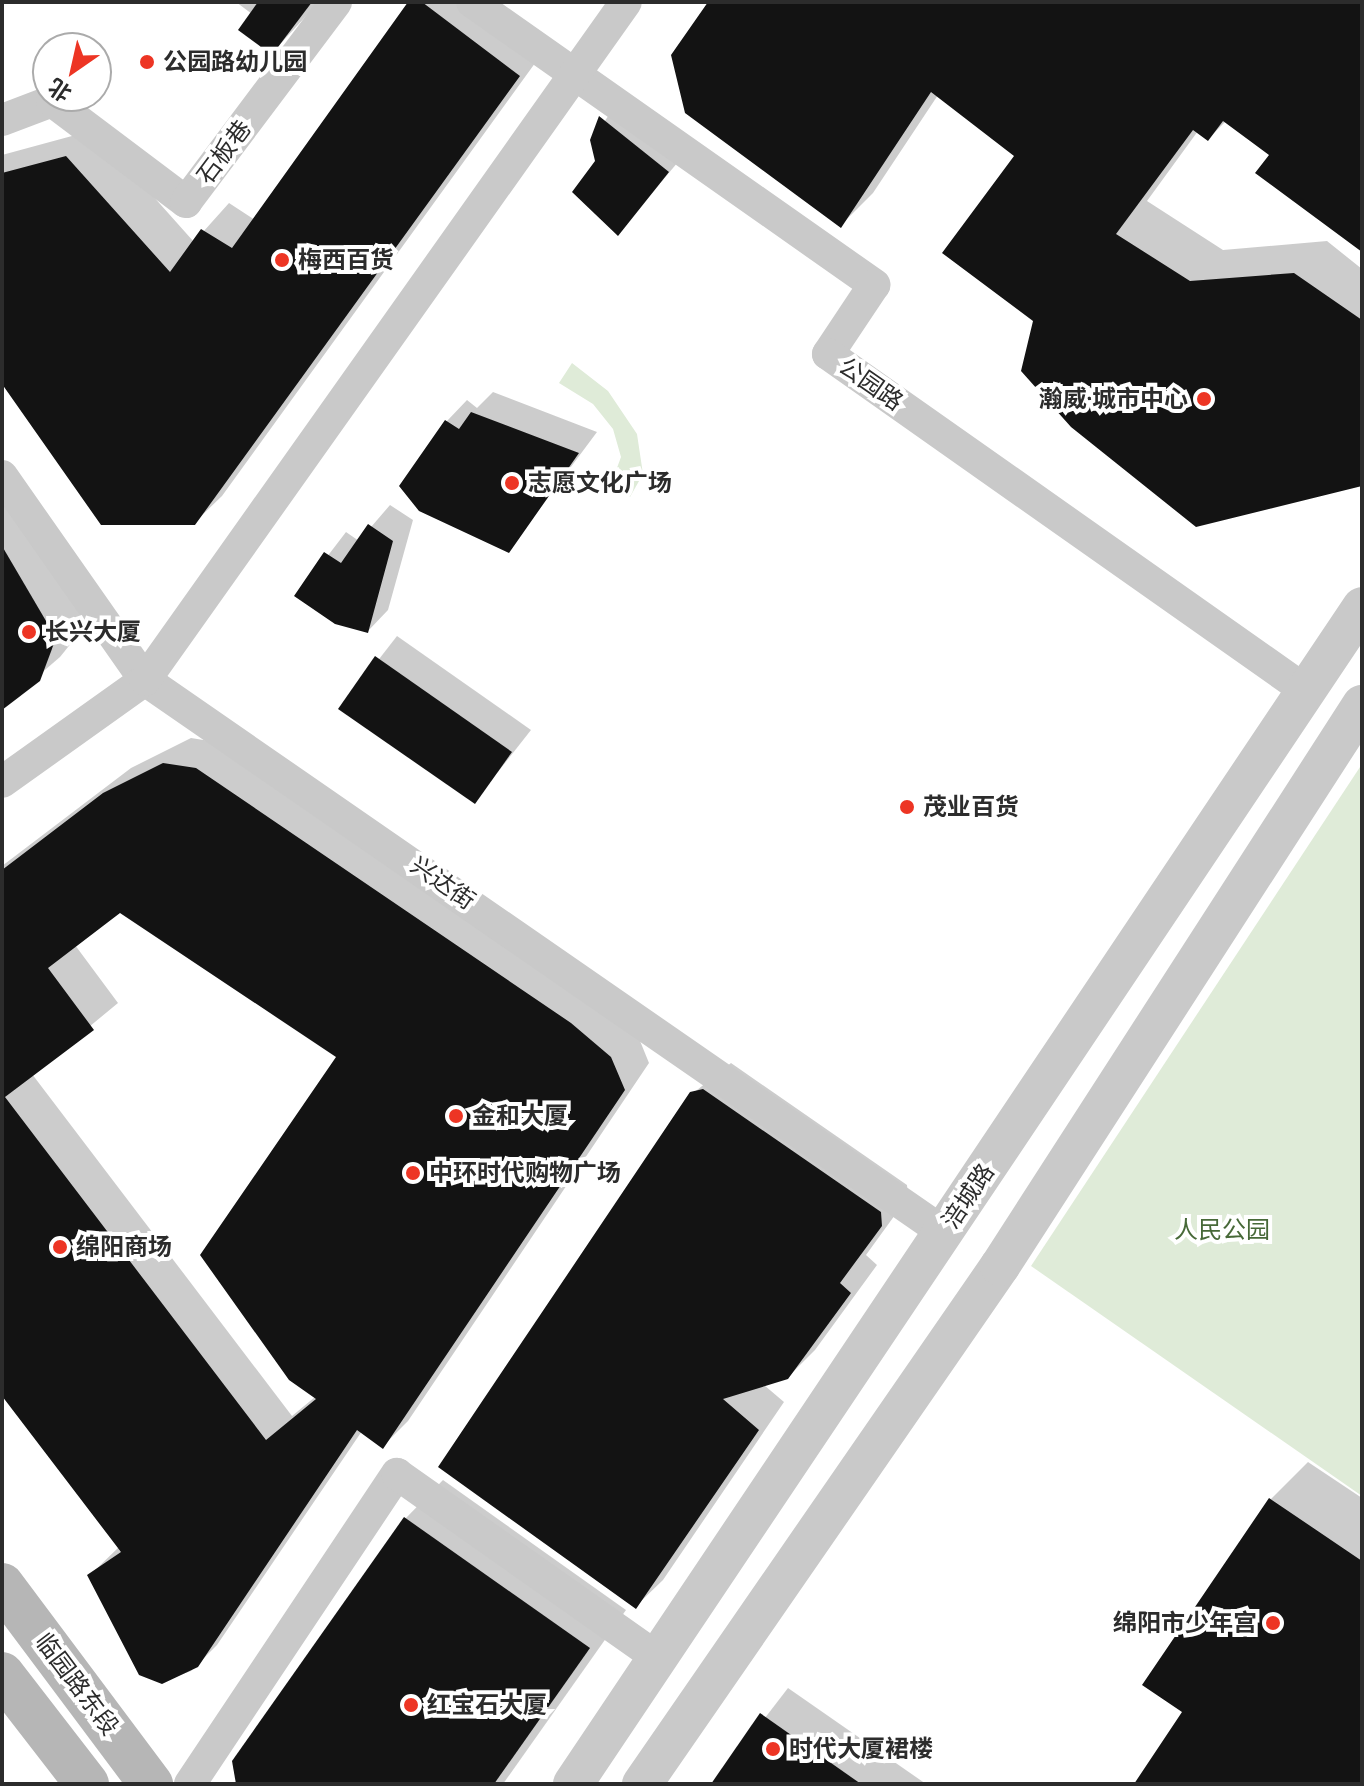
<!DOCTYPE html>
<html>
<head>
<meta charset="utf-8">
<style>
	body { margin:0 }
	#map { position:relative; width:1364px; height:1786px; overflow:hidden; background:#fff; font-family:"Asap Condensed","Noto Sans SC",sans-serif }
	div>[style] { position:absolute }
	.green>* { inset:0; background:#dfebd8 }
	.shadow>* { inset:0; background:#0003 }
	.building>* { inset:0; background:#131313 }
	.minor>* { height:32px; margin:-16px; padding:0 16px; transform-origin:16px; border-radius:16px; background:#c9c9c9 }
	.tertiary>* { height:40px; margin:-20px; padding:0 20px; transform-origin:20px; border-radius:20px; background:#c9c9c9 }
	.secondary>* { height:44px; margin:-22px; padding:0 22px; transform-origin:22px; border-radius:22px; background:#b6b6b6 }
	.dots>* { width:22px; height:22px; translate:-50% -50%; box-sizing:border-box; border:4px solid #fff; border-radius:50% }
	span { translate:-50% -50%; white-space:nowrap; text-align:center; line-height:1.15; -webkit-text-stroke:8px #fff; paint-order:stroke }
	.poi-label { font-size:24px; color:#2c2c2c; font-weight:700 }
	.left { translate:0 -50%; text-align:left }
	.right { translate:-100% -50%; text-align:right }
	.street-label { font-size:24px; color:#2c2c2c }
	.park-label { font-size:24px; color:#476938 }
	.frame { position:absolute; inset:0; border:4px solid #2c2c2c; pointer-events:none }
	.north { position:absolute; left:32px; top:32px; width:80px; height:80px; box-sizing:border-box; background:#fff; border:2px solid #ababab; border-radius:50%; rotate:214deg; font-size:22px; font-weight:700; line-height:32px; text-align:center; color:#2c2c2c }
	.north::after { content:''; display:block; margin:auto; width:28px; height:36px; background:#ed3524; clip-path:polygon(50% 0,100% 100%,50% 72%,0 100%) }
</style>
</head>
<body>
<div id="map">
	<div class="green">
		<div style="clip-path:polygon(572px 363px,608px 391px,637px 434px,643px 474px,630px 497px,611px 484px,621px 457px,613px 429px,593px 404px,559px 383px)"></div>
		<div style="clip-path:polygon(1362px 764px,1362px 1496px,1031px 1266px)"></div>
	</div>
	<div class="shadow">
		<div style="clip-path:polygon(236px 2px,319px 2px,272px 53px,252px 14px)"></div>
		<div style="clip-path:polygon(411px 2px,484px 2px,546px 48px,222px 496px,194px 523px,2px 380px,2px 155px,94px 130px,194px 242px,229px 203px,255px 220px)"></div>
		<div style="clip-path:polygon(710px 2px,1362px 2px,1362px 250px,1272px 154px,1226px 121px,1208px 139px,1198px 131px,1147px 201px,1223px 250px,1327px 241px,1362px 269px,1362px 482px,1016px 156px,938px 95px,873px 193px,841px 225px)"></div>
		<div style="clip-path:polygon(621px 97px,688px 150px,618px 234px,592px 140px)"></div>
		<div style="clip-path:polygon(493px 392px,597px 432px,509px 550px,402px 486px,447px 421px,467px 400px,477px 408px)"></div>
		<div style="clip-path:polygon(2px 477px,84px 608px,81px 631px,60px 657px,2px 707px)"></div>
		<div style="clip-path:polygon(390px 505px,413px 520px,388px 610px,368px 631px,297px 596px,346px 532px,359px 541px)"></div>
		<div style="clip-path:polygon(397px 636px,531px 730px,475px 801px,341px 708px)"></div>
		<div style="clip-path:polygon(evenodd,191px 738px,222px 743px,636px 1031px,649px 1063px,408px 1421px,383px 1446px,362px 1431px,217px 1645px,191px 1671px,162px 1682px,90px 1575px,119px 1547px,2px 1393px,2px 866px,131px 768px,191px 738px,120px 911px,338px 1057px,315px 1397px,292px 1416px,32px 1074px,118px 1003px,75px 945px,120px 911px)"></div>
		<div style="clip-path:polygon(731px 1063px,907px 1185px,908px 1197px,866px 1255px,877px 1265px,815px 1350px,787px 1378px,764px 1385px,784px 1402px,663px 1580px,636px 1606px,692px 1094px)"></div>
		<div style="clip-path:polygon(1308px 1462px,1362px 1498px,1362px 1784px,1137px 1784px,1185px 1712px,1271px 1499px)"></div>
		<div style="clip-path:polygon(443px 1480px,626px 1610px,503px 1784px,239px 1784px,234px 1762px,406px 1518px)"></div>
		<div style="clip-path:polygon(788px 1688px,926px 1784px,714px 1784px)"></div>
	</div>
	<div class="building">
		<div style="clip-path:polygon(258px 2px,312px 2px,272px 55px,238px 30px)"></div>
		<div style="clip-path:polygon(408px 2px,422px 2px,520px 76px,195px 525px,101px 525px,2px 384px,2px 173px,66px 156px,170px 272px,201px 229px,232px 248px)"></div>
		<div style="clip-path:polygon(708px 2px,1362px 2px,1362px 252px,1255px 173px,1269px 155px,1223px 121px,1208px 141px,1193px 130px,1116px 234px,1190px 281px,1294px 273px,1362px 320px,1362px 486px,1196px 527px,1071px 427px,1021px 371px,1033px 321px,942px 253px,1014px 156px,931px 92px,841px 228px,685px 113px,671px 55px)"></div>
		<div style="clip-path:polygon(599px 116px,669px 172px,618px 236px,572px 192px,595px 161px,590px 140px)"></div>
		<div style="clip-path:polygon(471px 412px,579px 453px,509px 553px,419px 511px,399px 486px,445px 420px,459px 429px)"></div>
		<div style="clip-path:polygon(368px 524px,393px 541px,368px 633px,335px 624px,294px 596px,324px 552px,341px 563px)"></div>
		<div style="clip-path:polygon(2px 546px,56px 638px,40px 681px,2px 710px)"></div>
		<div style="clip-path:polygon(375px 656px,512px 752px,475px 804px,338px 709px)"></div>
		<div style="clip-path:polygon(evenodd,163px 763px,196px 768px,571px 1023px,611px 1057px,625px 1090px,383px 1449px,357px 1430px,198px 1667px,162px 1684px,139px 1675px,87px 1575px,121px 1552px,2px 1396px,2px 870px,103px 793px,163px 763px,120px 913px,336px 1057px,200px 1255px,289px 1380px,316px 1399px,266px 1440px,5px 1097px,94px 1030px,48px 968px,120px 913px)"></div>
		<div style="clip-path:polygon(703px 1089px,881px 1212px,882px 1226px,840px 1283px,851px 1293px,788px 1379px,723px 1399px,759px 1430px,636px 1609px,438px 1467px,690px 1092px)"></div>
		<div style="clip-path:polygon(1269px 1498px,1362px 1561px,1362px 1784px,1134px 1784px,1182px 1712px,1142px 1685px)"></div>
		<div style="clip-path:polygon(404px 1517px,590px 1648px,494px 1784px,236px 1784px,232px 1761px)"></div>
		<div style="clip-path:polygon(760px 1713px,861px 1784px,711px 1784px)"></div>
	</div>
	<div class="minor">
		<div style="left:472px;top:2px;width:492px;rotate:35.1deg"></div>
		<div style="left:874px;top:285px;width:83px;rotate:123.7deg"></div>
		<div style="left:828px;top:354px;width:583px;rotate:35.16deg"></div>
		<div style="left:2px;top:120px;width:53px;rotate:-20.8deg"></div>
		<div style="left:52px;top:101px;width:168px;rotate:37deg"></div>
		<div style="left:186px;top:202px;width:250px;rotate:-53.1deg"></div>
		<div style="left:2px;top:476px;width:249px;rotate:55deg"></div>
		<div style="left:145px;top:680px;width:970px;rotate:34.67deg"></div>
		<div style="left:2px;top:782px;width:176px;rotate:-35.5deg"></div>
		<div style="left:145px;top:680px;width:831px;rotate:-54.65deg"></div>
		<div style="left:190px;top:1784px;width:373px;rotate:-56.3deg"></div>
		<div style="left:397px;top:1474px;width:321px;rotate:35.2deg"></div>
	</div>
	<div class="tertiary">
		<div style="left:573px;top:1784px;width:1417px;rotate:-56.16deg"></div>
		<div style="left:642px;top:1784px;width:630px;rotate:-55.35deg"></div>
		<div style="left:1000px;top:1266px;width:668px;rotate:-57.17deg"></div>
	</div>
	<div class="secondary">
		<div style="left:2px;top:1585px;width:249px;rotate:53.2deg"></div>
		<div style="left:2px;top:1674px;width:139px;rotate:52.3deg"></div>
	</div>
	<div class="dots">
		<div style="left:147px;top:62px;background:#ed3524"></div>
		<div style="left:282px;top:260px;background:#ed3524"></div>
		<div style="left:1204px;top:399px;background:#ed3524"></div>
		<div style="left:512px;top:483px;background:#ed3524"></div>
		<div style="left:29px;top:632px;background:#ed3524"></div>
		<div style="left:907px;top:807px;background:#ed3524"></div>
		<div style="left:456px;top:1116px;background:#ed3524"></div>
		<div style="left:413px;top:1173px;background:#ed3524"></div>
		<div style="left:60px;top:1247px;background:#ed3524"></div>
		<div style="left:1273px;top:1623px;background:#ed3524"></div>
		<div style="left:411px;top:1705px;background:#ed3524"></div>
		<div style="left:773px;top:1749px;background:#ed3524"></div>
	</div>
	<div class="poi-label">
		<span class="left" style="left:163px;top:62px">公园路幼儿园</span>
		<span class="left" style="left:298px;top:260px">梅西百货</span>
		<span class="right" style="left:1188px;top:399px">瀚威·城市中心</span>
		<span class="left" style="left:528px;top:483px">志愿文化广场</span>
		<span class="left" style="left:45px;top:632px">长兴大厦</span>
		<span class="left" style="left:923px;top:807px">茂业百货</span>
		<span class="left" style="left:472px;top:1116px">金和大厦</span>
		<span class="left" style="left:429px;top:1173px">中环时代购物广场</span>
		<span class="left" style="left:76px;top:1247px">绵阳商场</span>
		<span class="right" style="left:1257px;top:1623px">绵阳市少年宫</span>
		<span class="left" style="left:427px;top:1705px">红宝石大厦</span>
		<span class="left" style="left:789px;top:1749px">时代大厦裙楼</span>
	</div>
	<div class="street-label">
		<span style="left:224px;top:152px;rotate:-53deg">石板巷</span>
		<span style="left:871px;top:384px;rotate:35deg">公园路</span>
		<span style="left:443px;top:883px;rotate:35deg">兴达街</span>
		<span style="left:968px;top:1196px;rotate:-56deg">涪城路</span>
		<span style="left:77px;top:1684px;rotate:53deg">临园路东段</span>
	</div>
	<div class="park-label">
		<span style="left:1222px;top:1230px">人民公园</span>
	</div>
	<div class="frame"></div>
	<div class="north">北</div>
</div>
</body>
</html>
